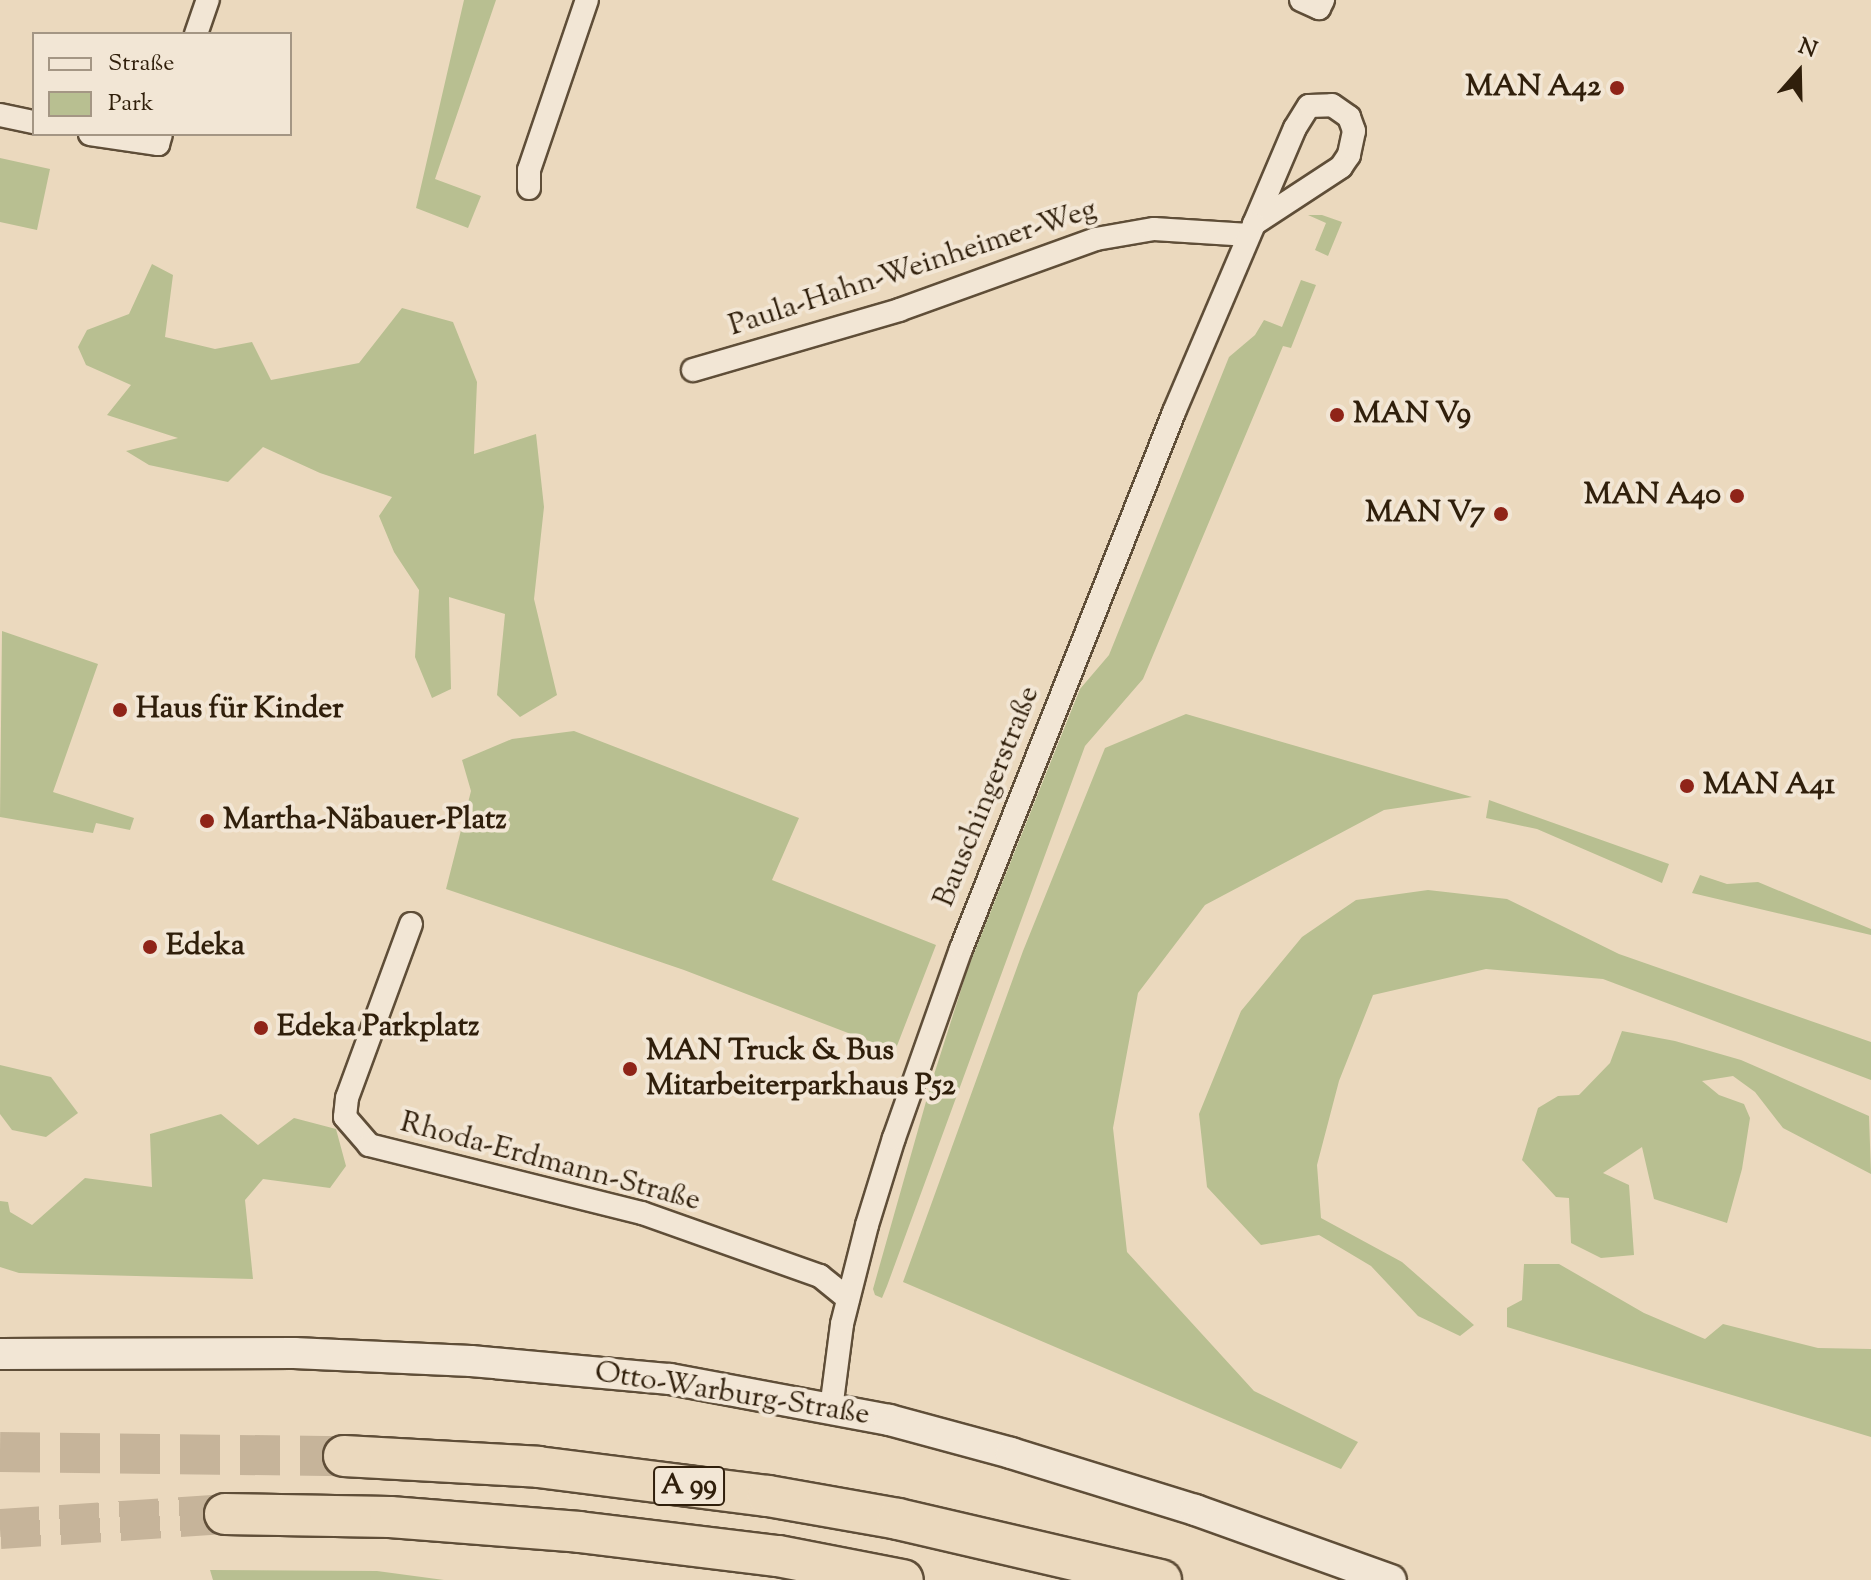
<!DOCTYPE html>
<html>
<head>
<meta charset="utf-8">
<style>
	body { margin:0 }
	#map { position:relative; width:1871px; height:1580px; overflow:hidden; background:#ebd9be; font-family:"Sorts Mill Goudy",serif }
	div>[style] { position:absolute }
	.green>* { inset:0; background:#b8bf91 }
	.motorway-tunnel>* { height:40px; margin-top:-20px; transform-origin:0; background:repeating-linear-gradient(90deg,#c6b49a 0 40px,transparent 0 60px) }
	.roads { filter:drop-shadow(2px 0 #5f4e38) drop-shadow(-2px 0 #5f4e38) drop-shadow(0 2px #5f4e38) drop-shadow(0 -2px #5f4e38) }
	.minor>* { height:22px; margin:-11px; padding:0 11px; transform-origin:11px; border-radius:11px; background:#f2e6d5 }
	.secondary>* { height:30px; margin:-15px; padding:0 15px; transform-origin:15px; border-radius:15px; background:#f2e6d5 }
	.motorway>* { height:40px; margin:-20px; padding:0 20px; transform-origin:20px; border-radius:20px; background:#ebd9be }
	.dots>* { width:22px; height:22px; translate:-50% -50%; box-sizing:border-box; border:4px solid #f2e6d5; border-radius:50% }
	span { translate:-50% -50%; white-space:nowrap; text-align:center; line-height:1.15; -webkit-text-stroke:8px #f2e6d5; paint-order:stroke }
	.shield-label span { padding:2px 6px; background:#f2e6d5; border:2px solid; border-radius:6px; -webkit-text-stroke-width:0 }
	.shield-label { font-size:28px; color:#301f0b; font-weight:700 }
	.poi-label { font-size:30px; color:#301f0b; font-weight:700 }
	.right { translate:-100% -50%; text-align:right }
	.left { translate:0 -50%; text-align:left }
	.street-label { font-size:30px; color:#301f0b }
	.legend { position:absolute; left:32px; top:32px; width:260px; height:104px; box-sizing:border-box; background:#f2e6d5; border:2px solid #a49684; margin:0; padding:10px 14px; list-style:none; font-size:24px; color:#301f0b }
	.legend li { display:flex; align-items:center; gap:16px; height:40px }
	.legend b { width:40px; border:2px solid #a49684 }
	.north { position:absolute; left:1759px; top:32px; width:80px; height:80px; -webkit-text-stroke:6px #f2e6d5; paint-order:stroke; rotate:20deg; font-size:22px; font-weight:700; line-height:32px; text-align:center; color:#301f0b }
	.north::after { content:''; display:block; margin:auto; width:28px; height:36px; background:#301f0b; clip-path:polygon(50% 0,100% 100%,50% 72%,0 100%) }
</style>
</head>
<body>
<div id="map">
	<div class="green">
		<div style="clip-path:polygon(464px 0,496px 0,435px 179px,481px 196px,468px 228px,416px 208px)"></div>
		<div style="clip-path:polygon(0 158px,50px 169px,37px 230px,0 222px)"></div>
		<div style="clip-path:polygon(1308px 215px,1322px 215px,1342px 222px,1328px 256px,1315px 250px,1326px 223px)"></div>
		<div style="clip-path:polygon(152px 264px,173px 275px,165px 337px,215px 349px,252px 342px,271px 380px,359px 363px,402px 308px,453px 322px,477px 382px,474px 454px,536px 434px,544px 507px,534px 599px,557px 695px,520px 717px,497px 695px,505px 614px,449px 597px,451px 689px,432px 698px,415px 657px,419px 590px,394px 552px,379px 516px,392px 497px,320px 473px,263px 447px,228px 482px,149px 465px,126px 451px,178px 438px,107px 415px,131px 385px,86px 365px,78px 347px,87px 330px,129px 314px)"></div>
		<div style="clip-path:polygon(1301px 280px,1316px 285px,1291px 348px,1283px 346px,1143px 679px,1085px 746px,887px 1286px,882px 1298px,875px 1295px,873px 1289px,931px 1084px,968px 968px,1080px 689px,1109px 655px,1229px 357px,1255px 335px,1264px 320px,1282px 327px)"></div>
		<div style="clip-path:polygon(2px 631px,98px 664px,53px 792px,134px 818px,130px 830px,96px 823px,93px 833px,0 817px)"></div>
		<div style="clip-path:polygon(1186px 714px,1472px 797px,1384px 810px,1205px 905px,1138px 993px,1113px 1128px,1127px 1252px,1254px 1391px,1358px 1442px,1341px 1469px,903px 1282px,1023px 951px,1105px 748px)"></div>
		<div style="clip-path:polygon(574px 731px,799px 818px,772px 880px,936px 945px,895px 1051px,684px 970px,446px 889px,471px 791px,462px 760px,512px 739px)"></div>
		<div style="clip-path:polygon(1489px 800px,1669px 864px,1662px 883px,1537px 829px,1486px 818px)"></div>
		<div style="clip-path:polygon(1700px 875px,1727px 884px,1758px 882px,1871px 929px,1871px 935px,1692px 893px)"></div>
		<div style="clip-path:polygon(1428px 890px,1507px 899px,1619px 954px,1871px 1042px,1871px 1080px,1603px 979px,1486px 969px,1373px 995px,1339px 1081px,1317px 1165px,1321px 1218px,1402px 1262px,1474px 1325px,1460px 1336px,1418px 1316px,1371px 1266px,1319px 1235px,1261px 1245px,1207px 1187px,1199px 1114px,1241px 1011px,1302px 937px,1356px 900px)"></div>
		<div style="clip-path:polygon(1622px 1031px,1675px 1041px,1741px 1060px,1869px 1116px,1871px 1174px,1783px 1128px,1755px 1092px,1733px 1076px,1702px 1081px,1719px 1095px,1744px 1104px,1750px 1118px,1742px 1169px,1727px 1223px,1654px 1199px,1642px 1147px,1603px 1173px,1629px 1185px,1634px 1255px,1601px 1258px,1571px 1243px,1569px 1198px,1556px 1197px,1522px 1160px,1538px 1108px,1558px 1096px,1579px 1095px,1610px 1063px)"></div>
		<div style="clip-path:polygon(0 1065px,51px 1077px,78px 1113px,46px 1137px,12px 1130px,0 1114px)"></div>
		<div style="clip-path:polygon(221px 1114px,258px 1145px,294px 1118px,336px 1129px,346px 1166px,330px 1188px,263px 1179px,245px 1200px,253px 1279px,19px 1273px,0 1267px,0 1201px,8px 1202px,10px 1212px,32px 1225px,85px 1178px,152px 1187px,150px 1134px)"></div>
		<div style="clip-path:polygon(1524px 1264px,1559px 1264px,1644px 1313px,1705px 1339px,1723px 1324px,1818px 1348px,1871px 1349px,1871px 1437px,1507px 1327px,1507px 1308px,1522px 1300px)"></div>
		<div style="clip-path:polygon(210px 1570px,377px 1571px,444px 1580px,213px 1580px)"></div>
	</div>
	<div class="motorway-tunnel">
		<div style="left:0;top:1452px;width:344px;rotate:0.7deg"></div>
		<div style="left:0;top:1529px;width:225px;rotate:-3.8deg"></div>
	</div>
	<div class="roads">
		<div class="minor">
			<div style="left:1301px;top:0;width:20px;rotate:24deg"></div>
			<div style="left:1319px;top:8px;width:9px;rotate:-63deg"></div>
			<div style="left:196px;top:34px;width:36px;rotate:-71deg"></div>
			<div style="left:1332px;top:105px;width:21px;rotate:35deg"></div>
			<div style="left:1349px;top:117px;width:15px;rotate:70deg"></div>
			<div style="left:1354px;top:131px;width:25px;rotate:102deg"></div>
			<div style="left:1349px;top:155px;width:14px;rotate:124deg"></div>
			<div style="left:1341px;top:167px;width:104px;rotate:146.8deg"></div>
			<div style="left:1254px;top:224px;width:104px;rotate:-66.9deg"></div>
			<div style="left:1295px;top:128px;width:26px;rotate:-58deg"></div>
			<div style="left:1309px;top:106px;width:23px;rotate:-2deg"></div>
			<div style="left:0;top:115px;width:35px;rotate:12deg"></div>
			<div style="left:90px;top:134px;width:69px;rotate:8.4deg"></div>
			<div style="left:158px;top:144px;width:10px;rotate:-73deg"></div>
			<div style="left:529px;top:188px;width:18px;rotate:-90deg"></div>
			<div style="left:529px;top:170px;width:180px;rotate:-71.2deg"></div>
			<div style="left:693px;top:370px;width:215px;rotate:-16.2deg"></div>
			<div style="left:899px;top:310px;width:209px;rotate:-19.8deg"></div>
			<div style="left:1096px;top:239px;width:59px;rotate:-9.8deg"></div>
			<div style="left:1154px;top:229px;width:95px;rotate:3.6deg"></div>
			<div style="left:411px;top:924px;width:185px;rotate:110.2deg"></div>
			<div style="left:347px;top:1098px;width:19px;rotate:96deg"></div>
			<div style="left:345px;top:1117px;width:37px;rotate:49deg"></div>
			<div style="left:369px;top:1145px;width:281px;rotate:14deg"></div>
			<div style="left:642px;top:1213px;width:189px;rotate:19.5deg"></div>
			<div style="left:820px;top:1276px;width:36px;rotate:39deg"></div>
			<div style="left:831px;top:1409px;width:86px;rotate:-82.6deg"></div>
			<div style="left:842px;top:1324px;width:102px;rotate:-75.8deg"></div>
			<div style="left:867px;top:1225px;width:91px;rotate:-72.8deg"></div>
			<div style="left:894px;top:1138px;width:201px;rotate:-70.5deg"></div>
			<div style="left:961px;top:949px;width:578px;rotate:-68.36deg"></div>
			<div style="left:1174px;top:412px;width:204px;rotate:-66.9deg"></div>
		</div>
		<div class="secondary">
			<div style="left:0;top:1354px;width:294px;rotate:-0.2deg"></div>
			<div style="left:294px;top:1353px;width:177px;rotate:2.6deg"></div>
			<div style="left:471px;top:1361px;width:200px;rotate:5.2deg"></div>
			<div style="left:670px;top:1379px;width:223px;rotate:10.6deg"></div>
			<div style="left:889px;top:1420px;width:126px;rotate:15.1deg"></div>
			<div style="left:1011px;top:1453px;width:193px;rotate:17.2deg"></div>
			<div style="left:1195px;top:1510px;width:208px;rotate:19.7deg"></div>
		</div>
		<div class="motorway">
			<div style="left:344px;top:1456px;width:194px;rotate:3.2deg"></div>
			<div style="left:538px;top:1467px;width:232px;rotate:7.2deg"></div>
			<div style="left:768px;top:1496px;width:132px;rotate:10deg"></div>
			<div style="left:898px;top:1519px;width:270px;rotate:13.1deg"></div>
			<div style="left:225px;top:1514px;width:165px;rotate:1deg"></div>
			<div style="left:390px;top:1517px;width:190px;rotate:4.5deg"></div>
			<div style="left:579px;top:1532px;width:200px;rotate:6.9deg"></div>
			<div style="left:778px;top:1556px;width:127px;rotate:10.9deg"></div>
		</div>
	</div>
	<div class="dots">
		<div style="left:1617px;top:88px;background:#8f2418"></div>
		<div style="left:1337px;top:415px;background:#8f2418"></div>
		<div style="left:1737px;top:496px;background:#8f2418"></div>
		<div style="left:1501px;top:514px;background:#8f2418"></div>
		<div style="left:120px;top:710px;background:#8f2418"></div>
		<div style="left:1687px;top:786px;background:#8f2418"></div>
		<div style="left:207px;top:821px;background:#8f2418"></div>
		<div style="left:150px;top:947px;background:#8f2418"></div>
		<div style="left:261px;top:1028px;background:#8f2418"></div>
		<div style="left:630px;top:1069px;background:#8f2418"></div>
	</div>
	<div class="shield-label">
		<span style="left:689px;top:1486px">A 99</span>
	</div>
	<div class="poi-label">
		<span class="right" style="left:1601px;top:88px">MAN A42</span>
		<span class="left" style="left:1353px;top:415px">MAN V9</span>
		<span class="right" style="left:1721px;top:496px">MAN A40</span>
		<span class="right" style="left:1485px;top:514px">MAN V7</span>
		<span class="left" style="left:136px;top:710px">Haus für Kinder</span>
		<span class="left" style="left:1703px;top:786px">MAN A41</span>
		<span class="left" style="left:223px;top:821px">Martha-Näbauer-Platz</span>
		<span class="left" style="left:166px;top:947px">Edeka</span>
		<span class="left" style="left:277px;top:1028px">Edeka Parkplatz</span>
		<span class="left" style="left:646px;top:1069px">MAN Truck &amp; Bus<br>Mitarbeiterparkhaus P52</span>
	</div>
	<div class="street-label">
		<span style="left:913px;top:269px;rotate:-18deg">Paula-Hahn-Weinheimer-Weg</span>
		<span style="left:988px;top:797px;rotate:-68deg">Bauschingerstraße</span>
		<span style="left:550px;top:1163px;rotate:15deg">Rhoda-Erdmann-Straße</span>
		<span style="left:732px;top:1395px;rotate:9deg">Otto-Warburg-Straße</span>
	</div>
	<ul class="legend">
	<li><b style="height:10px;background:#f2e6d5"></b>Straße</li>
	<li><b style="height:22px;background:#b8bf91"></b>Park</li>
	</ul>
	<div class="north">N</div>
</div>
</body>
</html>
